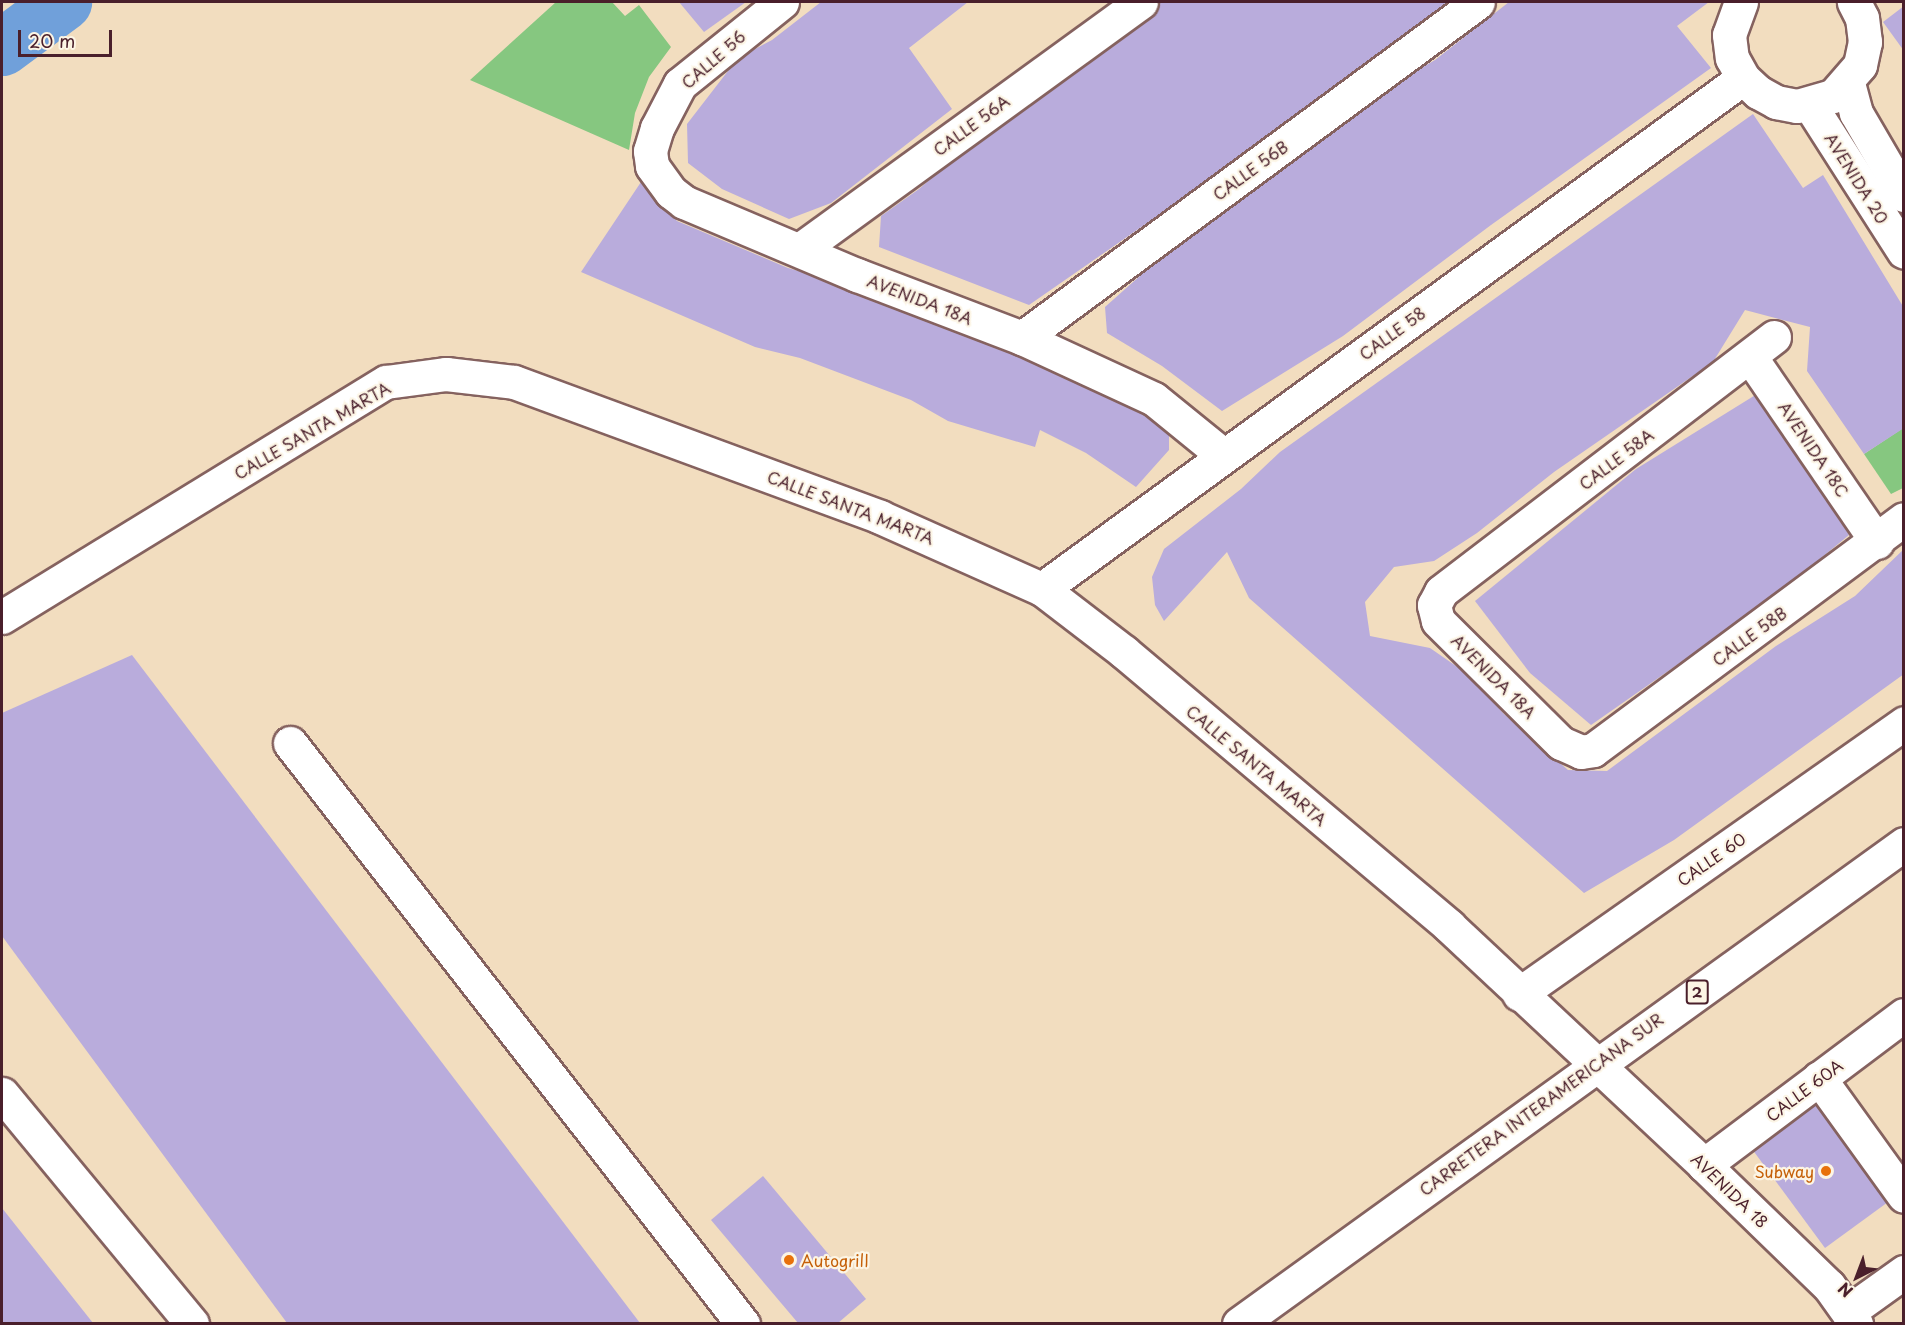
<!DOCTYPE html>
<html>
<head>
<meta charset="utf-8">
<style>
	body { margin:0 }
	#map { position:relative; width:1905px; height:1325px; overflow:hidden; background:#f2ddbf; font-family:"Playpen Sans",sans-serif }
	div>[style] { position:absolute }
	.green>* { inset:0; background:#86c780 }
	.river>* { height:57px; margin:-28.5px; padding:0 28.5px; transform-origin:28.5px; border-radius:28.5px; background:#70a0da }
	.building>* { inset:0; background:#b9acdc }
	.roads { filter:drop-shadow(2px 0 #85625f) drop-shadow(-2px 0 #85625f) drop-shadow(0 2px #85625f) drop-shadow(0 -2px #85625f) }
	.minor>* { height:33px; margin:-16.5px; padding:0 16.5px; transform-origin:16.5px; border-radius:16.5px; background:#fff }
	.highway>* { height:33px; margin:-16.5px; padding:0 16.5px; transform-origin:16.5px; border-radius:16.5px; background:#fff }
	.dots>* { width:16px; height:16px; translate:-50% -50%; box-sizing:border-box; border:3px solid #fcf5e5; border-radius:50% }
	span { translate:-50% -50%; white-space:nowrap; text-align:center; line-height:1.15; -webkit-text-stroke:4.5px #fcf5e5; paint-order:stroke }
	.shield-label span { padding:2px 4px; background:#fcf5e5; border:2px solid; border-radius:4px; -webkit-text-stroke-width:0 }
	.shield-label { font-size:15px; color:#4a1f2b; font-weight:700 }
	.street-label { font-size:16px; color:#4a1f2b }
	.food-label { font-size:16px; color:#c56008 }
	.right { translate:-100% -50%; text-align:right }
	.left { translate:0 -50%; text-align:left }
	.frame { position:absolute; inset:0; border:3px solid #4a1f2b; pointer-events:none }
	.north { position:absolute; left:1827px; top:1247px; width:60px; height:60px; -webkit-text-stroke:4px #fcf5e5; paint-order:stroke; rotate:222deg; font-size:16px; font-weight:700; line-height:24px; text-align:center; color:#4a1f2b }
	.north::after { content:''; display:block; margin:auto; width:21px; height:27px; background:#4a1f2b; clip-path:polygon(50% 0,100% 100%,50% 72%,0 100%) }
	.scale { position:absolute; left:18px; top:30px; width:94px; height:27px; box-sizing:border-box; border:3px solid #4a1f2b; border-top:0; padding-left:8px; font-size:18px; line-height:21px; white-space:nowrap; color:#4a1f2b; -webkit-text-stroke:4px #fcf5e5; paint-order:stroke }
</style>
</head>
<body>
<div id="map">
	<div class="green">
		<div style="clip-path:polygon(556px 2px,612px 2px,625px 16px,639px 5px,671px 47px,649px 77px,635px 113px,629px 150px,470px 80px)"></div>
		<div style="clip-path:polygon(1903px 428px,1903px 488px,1891px 494px,1864px 454px)"></div>
	</div>
	<div class="river">
		<div style="left:2px;top:47px;width:76px;rotate:-36.4deg"></div>
	</div>
	<div class="building">
		<div style="clip-path:polygon(679px 2px,746px 2px,704px 32px)"></div>
		<div style="clip-path:polygon(821px 2px,968px 2px,909px 48px,952px 109px,831px 203px,789px 219px,722px 189px,688px 163px,687px 124px,738px 58px,772px 40px)"></div>
		<div style="clip-path:polygon(1162px 2px,1452px 2px,1173px 205px,1029px 305px,879px 247px,881px 216px,919px 189px,978px 137px)"></div>
		<div style="clip-path:polygon(1509px 2px,1709px 2px,1677px 26px,1711px 68px,1491px 225px,1343px 336px,1222px 411px,1162px 366px,1107px 333px,1105px 307px,1178px 242px,1369px 98px,1435px 60px)"></div>
		<div style="clip-path:polygon(1904px 6px,1904px 51px,1883px 22px)"></div>
		<div style="clip-path:polygon(1753px 114px,1803px 188px,1823px 175px,1904px 308px,1904px 428px,1864px 454px,1807px 371px,1810px 327px,1745px 310px,1713px 362px,1554px 472px,1477px 533px,1434px 561px,1394px 567px,1365px 602px,1370px 636px,1430px 648px,1469px 675px,1504px 714px,1568px 770px,1607px 771px,1776px 646px,1855px 596px,1904px 549px,1904px 674px,1674px 840px,1584px 893px,1249px 598px,1227px 552px,1164px 621px,1155px 605px,1152px 577px,1164px 549px,1241px 489px,1280px 452px)"></div>
		<div style="clip-path:polygon(643px 179px,677px 221px,788px 268px,865px 290px,901px 310px,981px 334px,1169px 419px,1169px 450px,1136px 487px,1086px 453px,1040px 430px,1035px 447px,948px 421px,911px 400px,800px 358px,755px 347px,581px 272px)"></div>
		<div style="clip-path:polygon(1757px 394px,1813px 470px,1849px 535px,1770px 600px,1591px 725px,1530px 673px,1475px 601px,1636px 469px)"></div>
		<div style="clip-path:polygon(132px 655px,640px 1323px,287px 1323px,2px 936px,2px 713px)"></div>
		<div style="clip-path:polygon(1826px 1094px,1899px 1194px,1825px 1248px,1752px 1149px)"></div>
		<div style="clip-path:polygon(763px 1176px,866px 1299px,838px 1323px,798px 1323px,711px 1220px)"></div>
		<div style="clip-path:polygon(2px 1208px,93px 1323px,2px 1323px)"></div>
	</div>
	<div class="roads">
		<div class="minor">
			<div style="left:782px;top:2px;width:131px;rotate:141.2deg"></div>
			<div style="left:680px;top:84px;width:50px;rotate:117.6deg"></div>
			<div style="left:657px;top:128px;width:24px;rotate:107deg"></div>
			<div style="left:650px;top:151px;width:15px;rotate:82deg"></div>
			<div style="left:652px;top:166px;width:32px;rotate:54deg"></div>
			<div style="left:671px;top:192px;width:16px;rotate:38deg"></div>
			<div style="left:684px;top:202px;width:188px;rotate:22.9deg"></div>
			<div style="left:857px;top:275px;width:177px;rotate:20.9deg"></div>
			<div style="left:1022px;top:338px;width:145px;rotate:24.8deg"></div>
			<div style="left:1154px;top:399px;width:89px;rotate:39.1deg"></div>
			<div style="left:1741px;top:2px;width:35px;rotate:110deg"></div>
			<div style="left:1729px;top:35px;width:23px;rotate:83deg"></div>
			<div style="left:1732px;top:58px;width:23px;rotate:61deg"></div>
			<div style="left:1743px;top:78px;width:21px;rotate:43deg"></div>
			<div style="left:1758px;top:92px;width:21px;rotate:29deg"></div>
			<div style="left:1776px;top:102px;width:21px;rotate:11deg"></div>
			<div style="left:1797px;top:106px;width:37px;rotate:-16deg"></div>
			<div style="left:1833px;top:96px;width:41px;rotate:-48.9deg"></div>
			<div style="left:1860px;top:65px;width:24px;rotate:-78deg"></div>
			<div style="left:1865px;top:42px;width:24px;rotate:-97deg"></div>
			<div style="left:1862px;top:18px;width:18px;rotate:-117deg"></div>
			<div style="left:1848px;top:83px;width:31px;rotate:75deg"></div>
			<div style="left:1856px;top:113px;width:95px;rotate:59.7deg"></div>
			<div style="left:1810px;top:105px;width:174px;rotate:57.4deg"></div>
			<div style="left:801px;top:249px;width:420px;rotate:-36deg"></div>
			<div style="left:1774px;top:337px;width:419px;rotate:142.6deg"></div>
			<div style="left:1441px;top:592px;width:15px;rotate:118deg"></div>
			<div style="left:1434px;top:605px;width:16px;rotate:76deg"></div>
			<div style="left:1438px;top:621px;width:173px;rotate:44.8deg"></div>
			<div style="left:1561px;top:743px;width:22px;rotate:24deg"></div>
			<div style="left:1581px;top:752px;width:12px;rotate:-9deg"></div>
			<div style="left:1593px;top:750px;width:387px;rotate:-36.6deg"></div>
			<div style="left:1022px;top:338px;width:566px;rotate:-36.38deg"></div>
			<div style="left:1751px;top:358px;width:223px;rotate:55.6deg"></div>
			<div style="left:1042px;top:589px;width:867px;rotate:-36.09deg"></div>
			<div style="left:2px;top:617px;width:450px;rotate:-31.5deg"></div>
			<div style="left:386px;top:382px;width:61px;rotate:-7.6deg"></div>
			<div style="left:446px;top:374px;width:68px;rotate:6.7deg"></div>
			<div style="left:514px;top:382px;width:390px;rotate:20.2deg"></div>
			<div style="left:880px;top:517px;width:177px;rotate:24deg"></div>
			<div style="left:1042px;top:589px;width:103px;rotate:37.5deg"></div>
			<div style="left:1124px;top:652px;width:425px;rotate:40.1deg"></div>
			<div style="left:1449px;top:926px;width:349px;rotate:43.1deg"></div>
			<div style="left:1704px;top:1165px;width:174px;rotate:44.1deg"></div>
			<div style="left:1829px;top:1286px;width:47px;rotate:54.6deg"></div>
			<div style="left:290px;top:743px;width:737px;rotate:52.06deg"></div>
			<div style="left:1519px;top:994px;width:471px;rotate:-35.1deg"></div>
			<div style="left:1819px;top:1078px;width:145px;rotate:54.2deg"></div>
			<div style="left:2px;top:1094px;width:298px;rotate:50.4deg"></div>
			<div style="left:1704px;top:1165px;width:250px;rotate:-36.9deg"></div>
			<div style="left:1848px;top:1312px;width:69px;rotate:-35.5deg"></div>
		</div>
		<div class="highway">
			<div style="left:1239px;top:1324px;width:820px;rotate:-35.82deg"></div>
		</div>
	</div>
	<div class="dots">
		<div style="left:1826px;top:1171px;background:#e8710a"></div>
		<div style="left:789px;top:1260px;background:#e8710a"></div>
	</div>
	<div class="shield-label">
		<span style="left:1697px;top:992px">2</span>
	</div>
	<div class="street-label">
		<span style="left:713px;top:59px;rotate:-41deg">CALLE 56</span>
		<span style="left:971px;top:125px;rotate:-36deg">CALLE 56A</span>
		<span style="left:1250px;top:170px;rotate:-36deg">CALLE 56B</span>
		<span style="left:1857px;top:178px;rotate:58deg">AVENIDA 20</span>
		<span style="left:920px;top:299px;rotate:21deg">AVENIDA 18A</span>
		<span style="left:1392px;top:333px;rotate:-36deg">CALLE 58</span>
		<span style="left:312px;top:430px;rotate:-30deg">CALLE SANTA MARTA</span>
		<span style="left:1814px;top:449px;rotate:56deg">AVENIDA 18C</span>
		<span style="left:1616px;top:459px;rotate:-37deg">CALLE 58A</span>
		<span style="left:851px;top:507px;rotate:21deg">CALLE SANTA MARTA</span>
		<span style="left:1749px;top:636px;rotate:-36deg">CALLE 58B</span>
		<span style="left:1494px;top:676px;rotate:45deg">AVENIDA 18A</span>
		<span style="left:1257px;top:765px;rotate:40deg">CALLE SANTA MARTA</span>
		<span style="left:1711px;top:859px;rotate:-35deg">CALLE 60</span>
		<span style="left:1804px;top:1090px;rotate:-37deg">CALLE 60A</span>
		<span style="left:1541px;top:1104px;rotate:-36deg">CARRETERA INTERAMERICANA SUR</span>
		<span style="left:1730px;top:1190px;rotate:44deg">AVENIDA 18</span>
	</div>
	<div class="food-label">
		<span class="right" style="left:1814px;top:1171px">Subway</span>
		<span class="left" style="left:801px;top:1260px">Autogrill</span>
	</div>
	<div class="frame"></div>
	<div class="north">N</div>
	<div class="scale">20 m</div>
</div>
</body>
</html>
